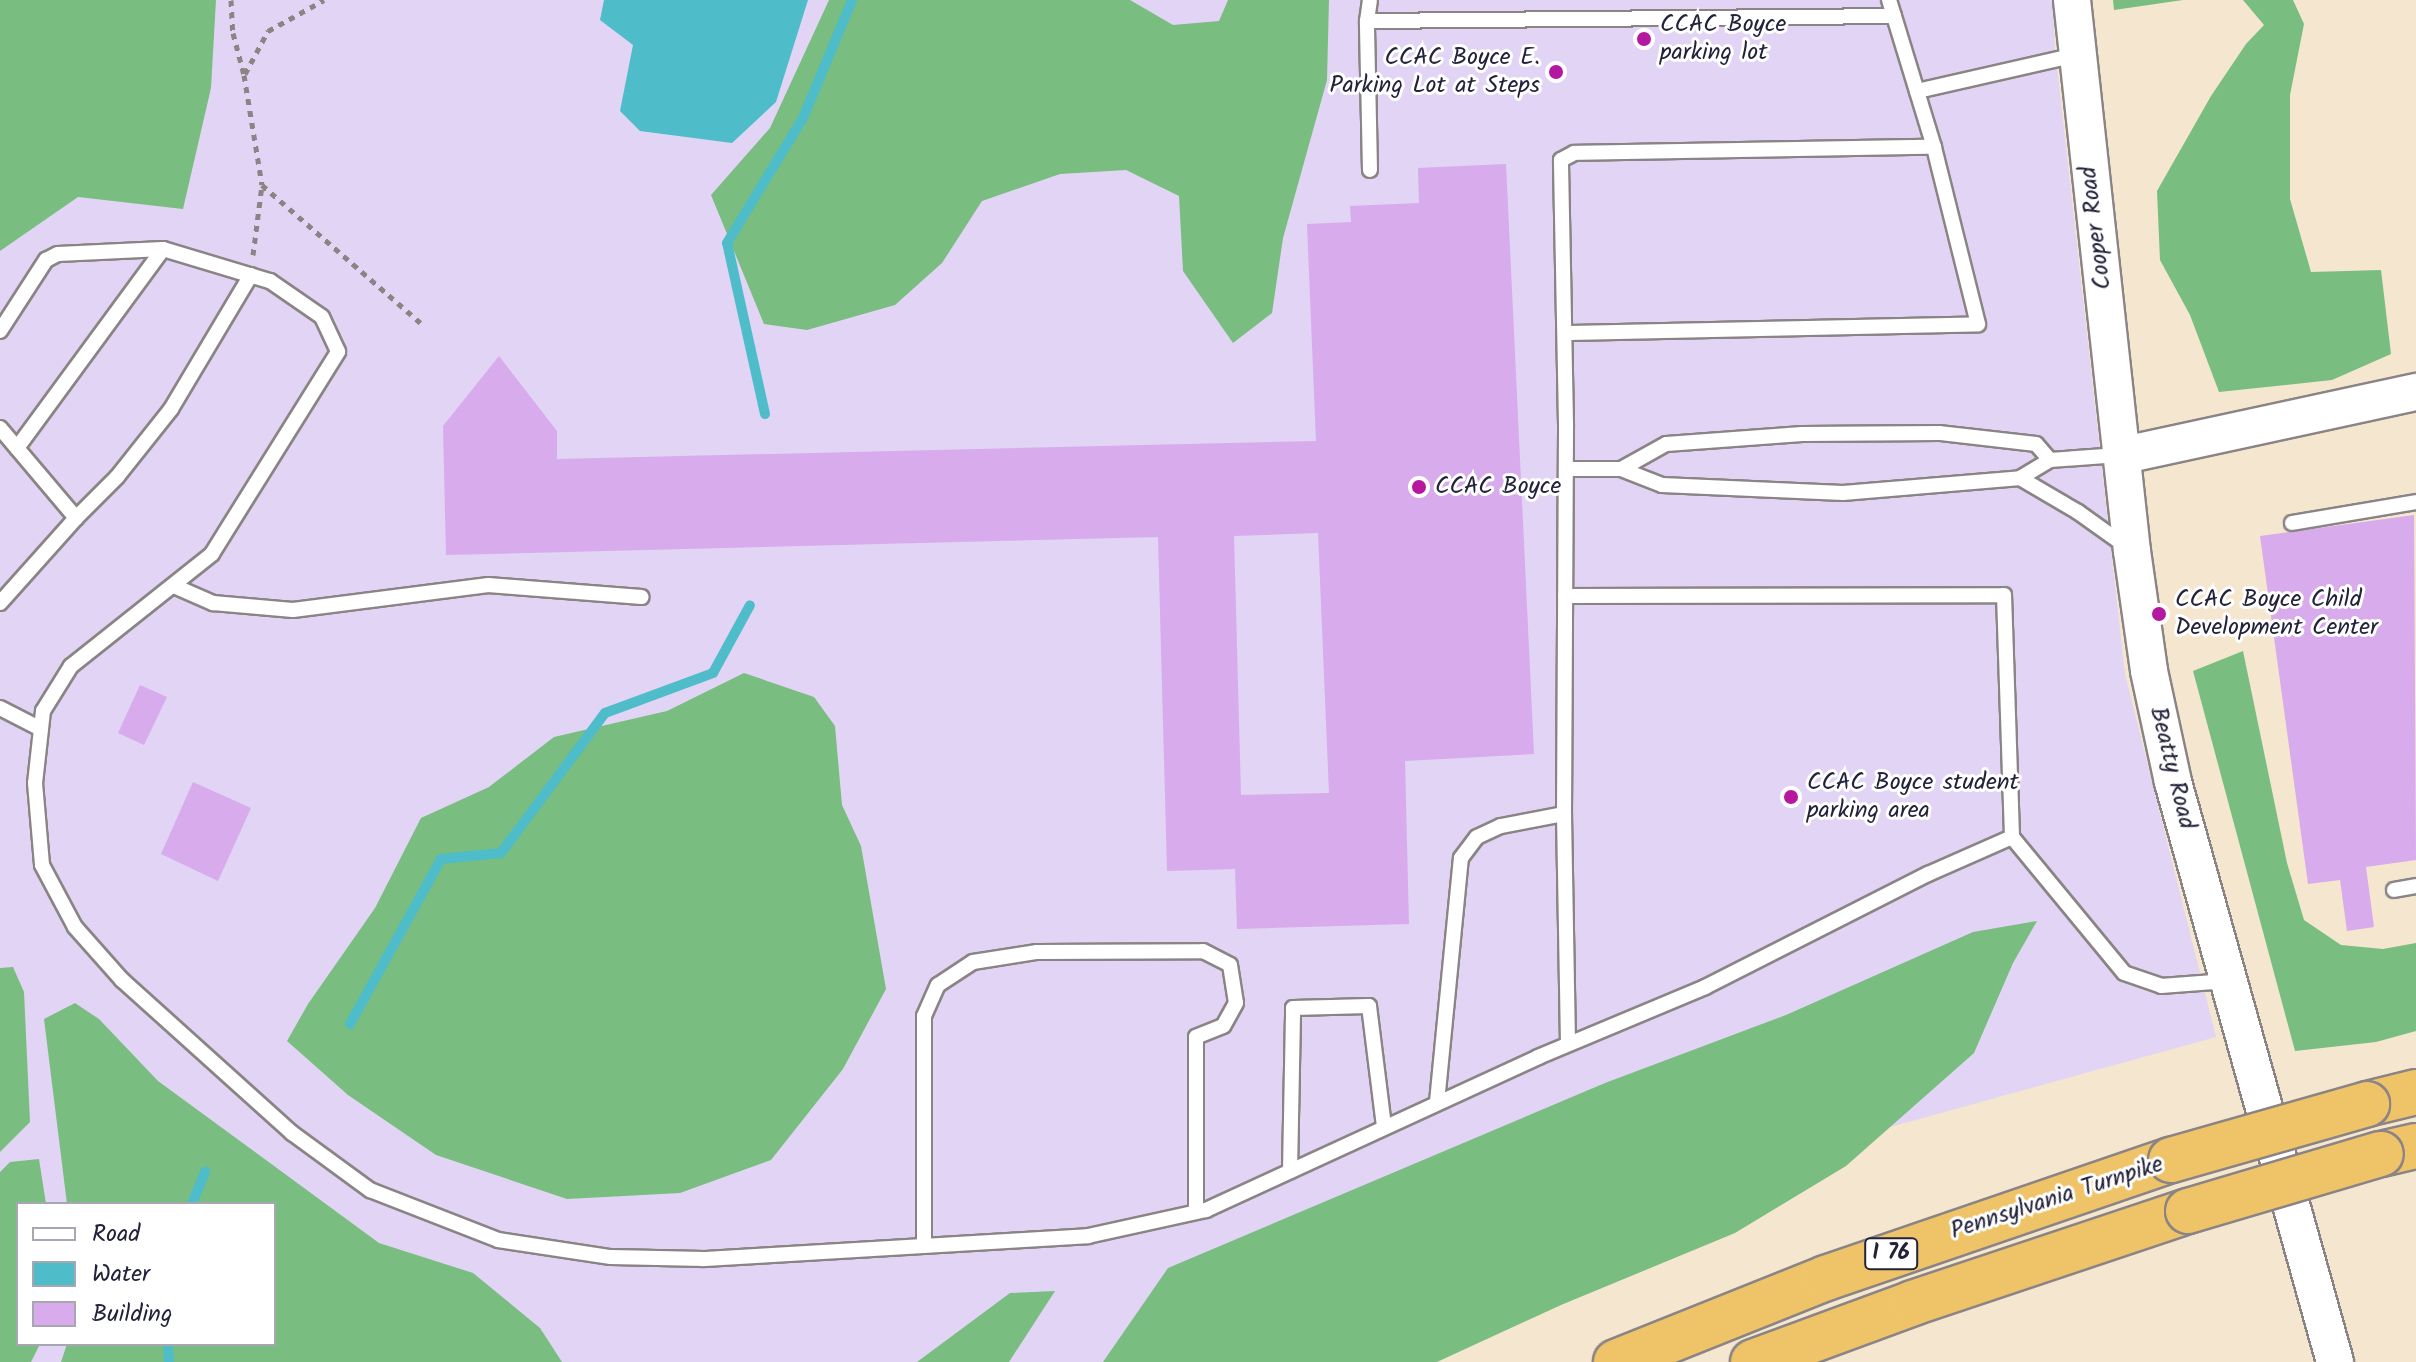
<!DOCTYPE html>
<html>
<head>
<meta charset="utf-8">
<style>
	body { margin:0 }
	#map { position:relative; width:2416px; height:1362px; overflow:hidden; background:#f4e6cf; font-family:Kalam,sans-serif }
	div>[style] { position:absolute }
	.built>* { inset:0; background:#e1d4f4 }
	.forest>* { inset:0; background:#79bd80 }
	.water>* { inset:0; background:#4fbcc9 }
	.stream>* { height:10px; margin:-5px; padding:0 5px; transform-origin:5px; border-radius:5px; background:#4fbcc9 }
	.building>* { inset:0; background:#d8abed }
	.path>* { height:5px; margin-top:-2.5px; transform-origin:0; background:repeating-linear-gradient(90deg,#8b8485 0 6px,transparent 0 12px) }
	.roads { filter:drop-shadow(2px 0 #8b8485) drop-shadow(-2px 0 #8b8485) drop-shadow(0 2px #8b8485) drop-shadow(0 -2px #8b8485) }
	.service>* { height:14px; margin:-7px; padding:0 7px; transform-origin:7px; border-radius:7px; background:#fff }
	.tertiary>* { height:36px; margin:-18px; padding:0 18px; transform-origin:18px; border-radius:18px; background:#fff }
	.motorway>* { height:44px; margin:-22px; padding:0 22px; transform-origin:22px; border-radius:22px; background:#efc469 }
	.bridges { filter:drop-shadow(2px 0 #8b8485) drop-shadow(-2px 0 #8b8485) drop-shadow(0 2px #8b8485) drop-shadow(0 -2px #8b8485) }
	.motorway-bridge>* { height:44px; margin:-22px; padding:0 22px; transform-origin:22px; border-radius:22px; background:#efc469 }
	.dots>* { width:22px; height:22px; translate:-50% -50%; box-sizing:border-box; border:4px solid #fff; border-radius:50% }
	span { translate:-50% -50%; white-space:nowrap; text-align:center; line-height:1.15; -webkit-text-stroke:6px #fff; paint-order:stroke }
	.shield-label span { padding:2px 6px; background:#fff; border:2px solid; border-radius:6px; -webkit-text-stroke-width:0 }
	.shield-label { font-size:22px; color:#22223b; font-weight:700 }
	.poi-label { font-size:24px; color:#22223b }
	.left { translate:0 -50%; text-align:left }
	.right { translate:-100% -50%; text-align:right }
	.street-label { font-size:24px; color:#22223b }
	.legend { position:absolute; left:16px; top:1202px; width:260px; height:144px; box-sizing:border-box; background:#fff; border:2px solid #a7a7b1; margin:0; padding:10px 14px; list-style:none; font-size:24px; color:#22223b }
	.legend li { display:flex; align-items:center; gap:16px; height:40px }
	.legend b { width:40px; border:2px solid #a7a7b1 }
</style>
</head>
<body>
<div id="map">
	<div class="built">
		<div style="clip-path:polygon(evenodd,0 0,2053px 0,2055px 49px,2125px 674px,2216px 1037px,1698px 1180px,1278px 1362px,0 1362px,0 0,18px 1204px,274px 1204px,274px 1344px,18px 1344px,18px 1204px)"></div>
	</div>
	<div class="forest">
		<div style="clip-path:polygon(0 0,216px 0,211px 88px,183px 209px,78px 197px,0 251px)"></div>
		<div style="clip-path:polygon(829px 0,1130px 0,1173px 25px,1219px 21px,1228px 0,1329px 0,1327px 80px,1283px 238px,1272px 313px,1233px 343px,1183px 271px,1179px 196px,1126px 170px,1060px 174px,982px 201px,942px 263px,895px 305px,807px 330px,764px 324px,711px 195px,770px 128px)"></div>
		<div style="clip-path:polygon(2113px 0,2183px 0,2114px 10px)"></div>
		<div style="clip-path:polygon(2243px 0,2293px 0,2304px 24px,2290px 95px,2290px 199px,2311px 272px,2381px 270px,2391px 354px,2332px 380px,2219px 392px,2190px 315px,2160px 260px,2157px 191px,2211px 96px,2246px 44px,2264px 25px)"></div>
		<div style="clip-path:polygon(2243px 651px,2287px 863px,2304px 920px,2341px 945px,2383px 949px,2416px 943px,2416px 1031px,2376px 1042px,2295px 1051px,2193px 671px)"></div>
		<div style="clip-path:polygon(744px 673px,814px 697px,835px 726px,842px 805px,861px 846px,886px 989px,843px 1069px,771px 1160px,680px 1193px,567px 1199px,436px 1155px,348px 1095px,287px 1041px,308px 1004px,375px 908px,421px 818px,489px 787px,554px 737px,667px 711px)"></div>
		<div style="clip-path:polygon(2037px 921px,2013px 963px,1974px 1053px,1846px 1166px,1735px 1233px,1561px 1305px,1437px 1362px,1103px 1362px,1168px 1268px,1605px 1083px,1786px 1015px,1973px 932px)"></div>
		<div style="clip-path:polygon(13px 967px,24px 992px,30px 1122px,0 1152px,0 968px)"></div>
		<div style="clip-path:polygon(75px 1003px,99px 1019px,158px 1081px,379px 1243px,473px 1273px,540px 1328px,562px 1362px,61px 1362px,67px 1344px,274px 1344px,274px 1204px,67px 1204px,44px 1019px)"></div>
		<div style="clip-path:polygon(39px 1159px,46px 1204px,18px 1204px,18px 1344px,40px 1344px,31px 1362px,0 1362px,0 1172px,10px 1162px)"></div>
		<div style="clip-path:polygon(1055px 1291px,1009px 1362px,917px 1362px,1010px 1293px)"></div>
	</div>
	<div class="water">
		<div style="clip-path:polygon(604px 0,808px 0,776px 102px,732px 143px,640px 131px,620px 111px,633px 45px,600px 20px)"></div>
	</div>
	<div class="stream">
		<div style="left:765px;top:414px;width:175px;rotate:-102.5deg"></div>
		<div style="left:727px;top:243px;width:146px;rotate:-58.7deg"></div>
		<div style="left:803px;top:118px;width:128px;rotate:-67.4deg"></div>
		<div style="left:350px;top:1024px;width:188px;rotate:-61.1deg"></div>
		<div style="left:441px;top:859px;width:60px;rotate:-5.7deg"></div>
		<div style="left:501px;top:853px;width:174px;rotate:-53.4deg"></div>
		<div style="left:605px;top:713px;width:115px;rotate:-20.3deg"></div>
		<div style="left:713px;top:673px;width:77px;rotate:-61.4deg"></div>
		<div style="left:192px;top:1204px;width:35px;rotate:-68deg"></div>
		<div style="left:168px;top:1344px;width:18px;rotate:87deg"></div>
	</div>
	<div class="building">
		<div style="clip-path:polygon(evenodd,1506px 164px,1534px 754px,1405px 761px,1409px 924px,1237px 929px,1235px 869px,1167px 871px,1158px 537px,446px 555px,443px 426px,499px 356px,557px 431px,557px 459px,1316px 441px,1307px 224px,1351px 222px,1350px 206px,1419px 203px,1418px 168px,1506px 164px,1318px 533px,1329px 793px,1241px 795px,1234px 536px,1318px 533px)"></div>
		<div style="clip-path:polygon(2414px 515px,2416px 860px,2366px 867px,2374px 927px,2347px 931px,2340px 880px,2308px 884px,2260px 536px)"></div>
		<div style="clip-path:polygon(140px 685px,167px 697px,144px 745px,118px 733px)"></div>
		<div style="clip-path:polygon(193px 782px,251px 808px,218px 881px,161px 854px)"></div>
	</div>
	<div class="path">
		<div style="left:231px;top:0;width:33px;rotate:87deg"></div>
		<div style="left:233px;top:33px;width:43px;rotate:75.3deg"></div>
		<div style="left:244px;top:75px;width:111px;rotate:80.7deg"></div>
		<div style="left:262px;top:185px;width:213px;rotate:41deg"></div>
		<div style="left:245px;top:74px;width:49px;rotate:-61.9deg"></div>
		<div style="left:268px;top:31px;width:64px;rotate:-29deg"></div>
		<div style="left:253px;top:255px;width:71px;rotate:-82.7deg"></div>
	</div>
	<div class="roads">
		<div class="service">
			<div style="left:1367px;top:21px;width:527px;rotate:-0.54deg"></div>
			<div style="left:1917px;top:91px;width:162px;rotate:-12.8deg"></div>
			<div style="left:1370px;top:170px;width:149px;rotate:-91.2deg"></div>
			<div style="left:1367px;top:21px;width:21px;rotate:-82deg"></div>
			<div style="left:0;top:331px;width:85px;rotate:-57.1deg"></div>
			<div style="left:46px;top:260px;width:13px;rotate:-27deg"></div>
			<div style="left:58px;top:254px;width:105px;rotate:-2.7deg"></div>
			<div style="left:163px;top:249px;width:112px;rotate:16.7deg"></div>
			<div style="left:270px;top:281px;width:63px;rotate:34.7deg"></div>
			<div style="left:322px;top:317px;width:38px;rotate:65deg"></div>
			<div style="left:338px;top:352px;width:238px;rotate:122deg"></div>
			<div style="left:212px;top:554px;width:180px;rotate:141.5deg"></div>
			<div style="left:71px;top:666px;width:53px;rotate:121.9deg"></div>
			<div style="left:43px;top:711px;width:72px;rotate:96.3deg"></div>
			<div style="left:35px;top:783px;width:82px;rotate:85.1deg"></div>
			<div style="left:42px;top:865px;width:70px;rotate:62deg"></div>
			<div style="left:75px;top:927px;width:71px;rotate:48.4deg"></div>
			<div style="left:122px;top:980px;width:229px;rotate:42deg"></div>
			<div style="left:292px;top:1133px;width:97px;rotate:36.2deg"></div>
			<div style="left:370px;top:1190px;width:137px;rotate:21.3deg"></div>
			<div style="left:498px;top:1240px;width:114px;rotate:8.6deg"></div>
			<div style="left:611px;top:1257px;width:93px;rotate:1.2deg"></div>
			<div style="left:704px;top:1259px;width:385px;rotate:-3.4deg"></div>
			<div style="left:1088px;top:1236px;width:121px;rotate:-12.4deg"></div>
			<div style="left:1206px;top:1210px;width:366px;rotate:-24.7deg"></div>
			<div style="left:1538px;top:1057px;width:181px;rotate:-22.7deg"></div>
			<div style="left:1705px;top:987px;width:250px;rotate:-26.9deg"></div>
			<div style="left:1928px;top:874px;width:92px;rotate:-23.8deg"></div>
			<div style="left:1565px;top:333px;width:413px;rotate:-1.2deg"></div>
			<div style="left:1978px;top:324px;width:182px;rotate:-104deg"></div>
			<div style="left:1934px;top:147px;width:154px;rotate:-107deg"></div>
			<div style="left:0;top:428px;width:118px;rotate:49.8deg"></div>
			<div style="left:76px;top:518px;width:114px;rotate:131.8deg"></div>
			<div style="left:17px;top:448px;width:247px;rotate:-53.7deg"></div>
			<div style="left:2050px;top:460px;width:21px;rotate:-131deg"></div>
			<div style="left:2036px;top:444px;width:98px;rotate:-173.5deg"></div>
			<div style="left:1939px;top:433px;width:137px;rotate:179.6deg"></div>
			<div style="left:1802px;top:434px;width:136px;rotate:175.8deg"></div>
			<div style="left:1666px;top:444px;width:51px;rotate:150.9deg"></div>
			<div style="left:1621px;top:469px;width:44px;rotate:21.3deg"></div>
			<div style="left:1662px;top:485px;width:181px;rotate:2.5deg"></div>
			<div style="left:1843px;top:493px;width:178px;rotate:-4.8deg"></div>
			<div style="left:2020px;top:478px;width:35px;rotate:-31deg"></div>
			<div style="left:2050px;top:460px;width:69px;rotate:-4.1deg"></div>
			<div style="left:1566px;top:469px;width:55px"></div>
			<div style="left:2020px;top:478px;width:67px;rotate:30.4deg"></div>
			<div style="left:2078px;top:512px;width:60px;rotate:35.5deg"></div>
			<div style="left:76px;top:518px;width:58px;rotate:-45deg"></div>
			<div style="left:117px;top:477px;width:87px;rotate:-51.5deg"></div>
			<div style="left:171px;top:409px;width:156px;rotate:-59.2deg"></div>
			<div style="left:2292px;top:523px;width:126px;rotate:-9.6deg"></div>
			<div style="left:174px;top:586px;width:43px;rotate:23.6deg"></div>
			<div style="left:213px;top:603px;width:80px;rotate:5deg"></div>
			<div style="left:293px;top:610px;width:197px;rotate:-7.3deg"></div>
			<div style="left:488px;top:585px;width:154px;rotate:4.5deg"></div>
			<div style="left:1565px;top:596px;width:439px;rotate:-0.1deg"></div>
			<div style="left:2004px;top:595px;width:242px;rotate:88.1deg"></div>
			<div style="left:2012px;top:837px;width:176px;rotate:50.5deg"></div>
			<div style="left:2124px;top:973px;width:39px;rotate:19deg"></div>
			<div style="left:2161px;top:986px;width:66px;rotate:-4.3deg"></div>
			<div style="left:0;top:708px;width:46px;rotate:27.1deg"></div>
			<div style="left:2394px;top:890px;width:22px;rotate:-10deg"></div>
			<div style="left:1568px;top:1044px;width:230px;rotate:-91deg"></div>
			<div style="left:1564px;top:814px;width:390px;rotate:-89.7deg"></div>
			<div style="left:1566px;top:424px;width:264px;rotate:-91.1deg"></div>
			<div style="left:1561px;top:160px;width:15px;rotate:-28deg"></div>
			<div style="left:1574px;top:153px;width:360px;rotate:-1deg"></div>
			<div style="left:1437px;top:1102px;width:245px;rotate:-84.4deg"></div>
			<div style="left:1461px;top:858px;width:26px;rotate:-53deg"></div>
			<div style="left:1477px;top:837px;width:26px;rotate:-25deg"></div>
			<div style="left:1501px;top:826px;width:64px;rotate:-10.8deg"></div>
			<div style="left:1290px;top:1171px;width:163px;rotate:-88.9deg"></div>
			<div style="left:1293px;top:1008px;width:76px;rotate:-1.5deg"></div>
			<div style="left:1369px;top:1006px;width:122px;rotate:82.9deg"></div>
			<div style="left:924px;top:1246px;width:230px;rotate:-90deg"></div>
			<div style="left:924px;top:1016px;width:34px;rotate:-66deg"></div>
			<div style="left:938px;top:985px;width:42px;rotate:-33.3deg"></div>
			<div style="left:973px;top:962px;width:65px;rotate:-8.9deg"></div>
			<div style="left:1037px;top:952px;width:166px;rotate:-0.3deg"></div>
			<div style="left:1203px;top:951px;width:30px;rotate:27deg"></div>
			<div style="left:1230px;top:965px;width:38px;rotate:81deg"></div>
			<div style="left:1236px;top:1003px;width:26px;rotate:119deg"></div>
			<div style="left:1223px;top:1026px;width:29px;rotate:158deg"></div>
			<div style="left:1196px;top:1037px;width:175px;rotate:90deg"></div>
		</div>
		<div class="tertiary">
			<div style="left:2072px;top:0;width:554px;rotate:83.79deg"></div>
			<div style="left:2132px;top:551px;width:121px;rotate:81.9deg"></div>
			<div style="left:2149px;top:671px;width:114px;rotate:77.8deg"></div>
			<div style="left:2173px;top:782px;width:602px;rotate:74.39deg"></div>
			<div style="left:2124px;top:455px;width:299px;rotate:-12.2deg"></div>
		</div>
		<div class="motorway">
			<div style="left:2367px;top:1104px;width:50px;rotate:-13.8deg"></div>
			<div style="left:2381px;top:1154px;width:36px;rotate:-13deg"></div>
			<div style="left:1616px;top:1362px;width:226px;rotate:-21.8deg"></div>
			<div style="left:1826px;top:1278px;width:365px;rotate:-18.9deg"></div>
			<div style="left:1753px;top:1362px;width:171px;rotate:-20.2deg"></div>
			<div style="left:1913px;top:1303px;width:290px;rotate:-18.5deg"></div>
		</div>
	</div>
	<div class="bridges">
		<div class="motorway-bridge">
			<div style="left:2171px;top:1160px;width:204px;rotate:-15.9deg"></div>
			<div style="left:2188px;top:1211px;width:201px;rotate:-16.5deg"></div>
		</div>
	</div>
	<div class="dots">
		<div style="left:1644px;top:39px;background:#b5179e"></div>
		<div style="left:1556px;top:72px;background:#b5179e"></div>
		<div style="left:1419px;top:487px;background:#b5179e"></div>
		<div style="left:2159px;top:614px;background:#b5179e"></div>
		<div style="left:1791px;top:797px;background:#b5179e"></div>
	</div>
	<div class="shield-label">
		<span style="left:1891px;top:1254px">I 76</span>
	</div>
	<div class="poi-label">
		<span class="left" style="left:1660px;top:39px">CCAC Boyce<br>parking lot</span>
		<span class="right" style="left:1540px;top:72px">CCAC Boyce E.<br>Parking Lot at Steps</span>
		<span class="left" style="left:1435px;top:487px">CCAC Boyce</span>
		<span class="left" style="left:2175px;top:614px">CCAC Boyce Child<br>Development Center</span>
		<span class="left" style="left:1807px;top:797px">CCAC Boyce student<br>parking area</span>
	</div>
	<div class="street-label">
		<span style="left:2096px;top:228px;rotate:-97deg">Cooper Road</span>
		<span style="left:2172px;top:768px;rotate:76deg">Beatty Road</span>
		<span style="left:2057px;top:1198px;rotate:-18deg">Pennsylvania Turnpike</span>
	</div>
	<ul class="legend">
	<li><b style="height:10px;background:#fff"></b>Road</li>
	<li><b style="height:22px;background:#4fbcc9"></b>Water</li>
	<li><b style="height:22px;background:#d8abed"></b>Building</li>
	</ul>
</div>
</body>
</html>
